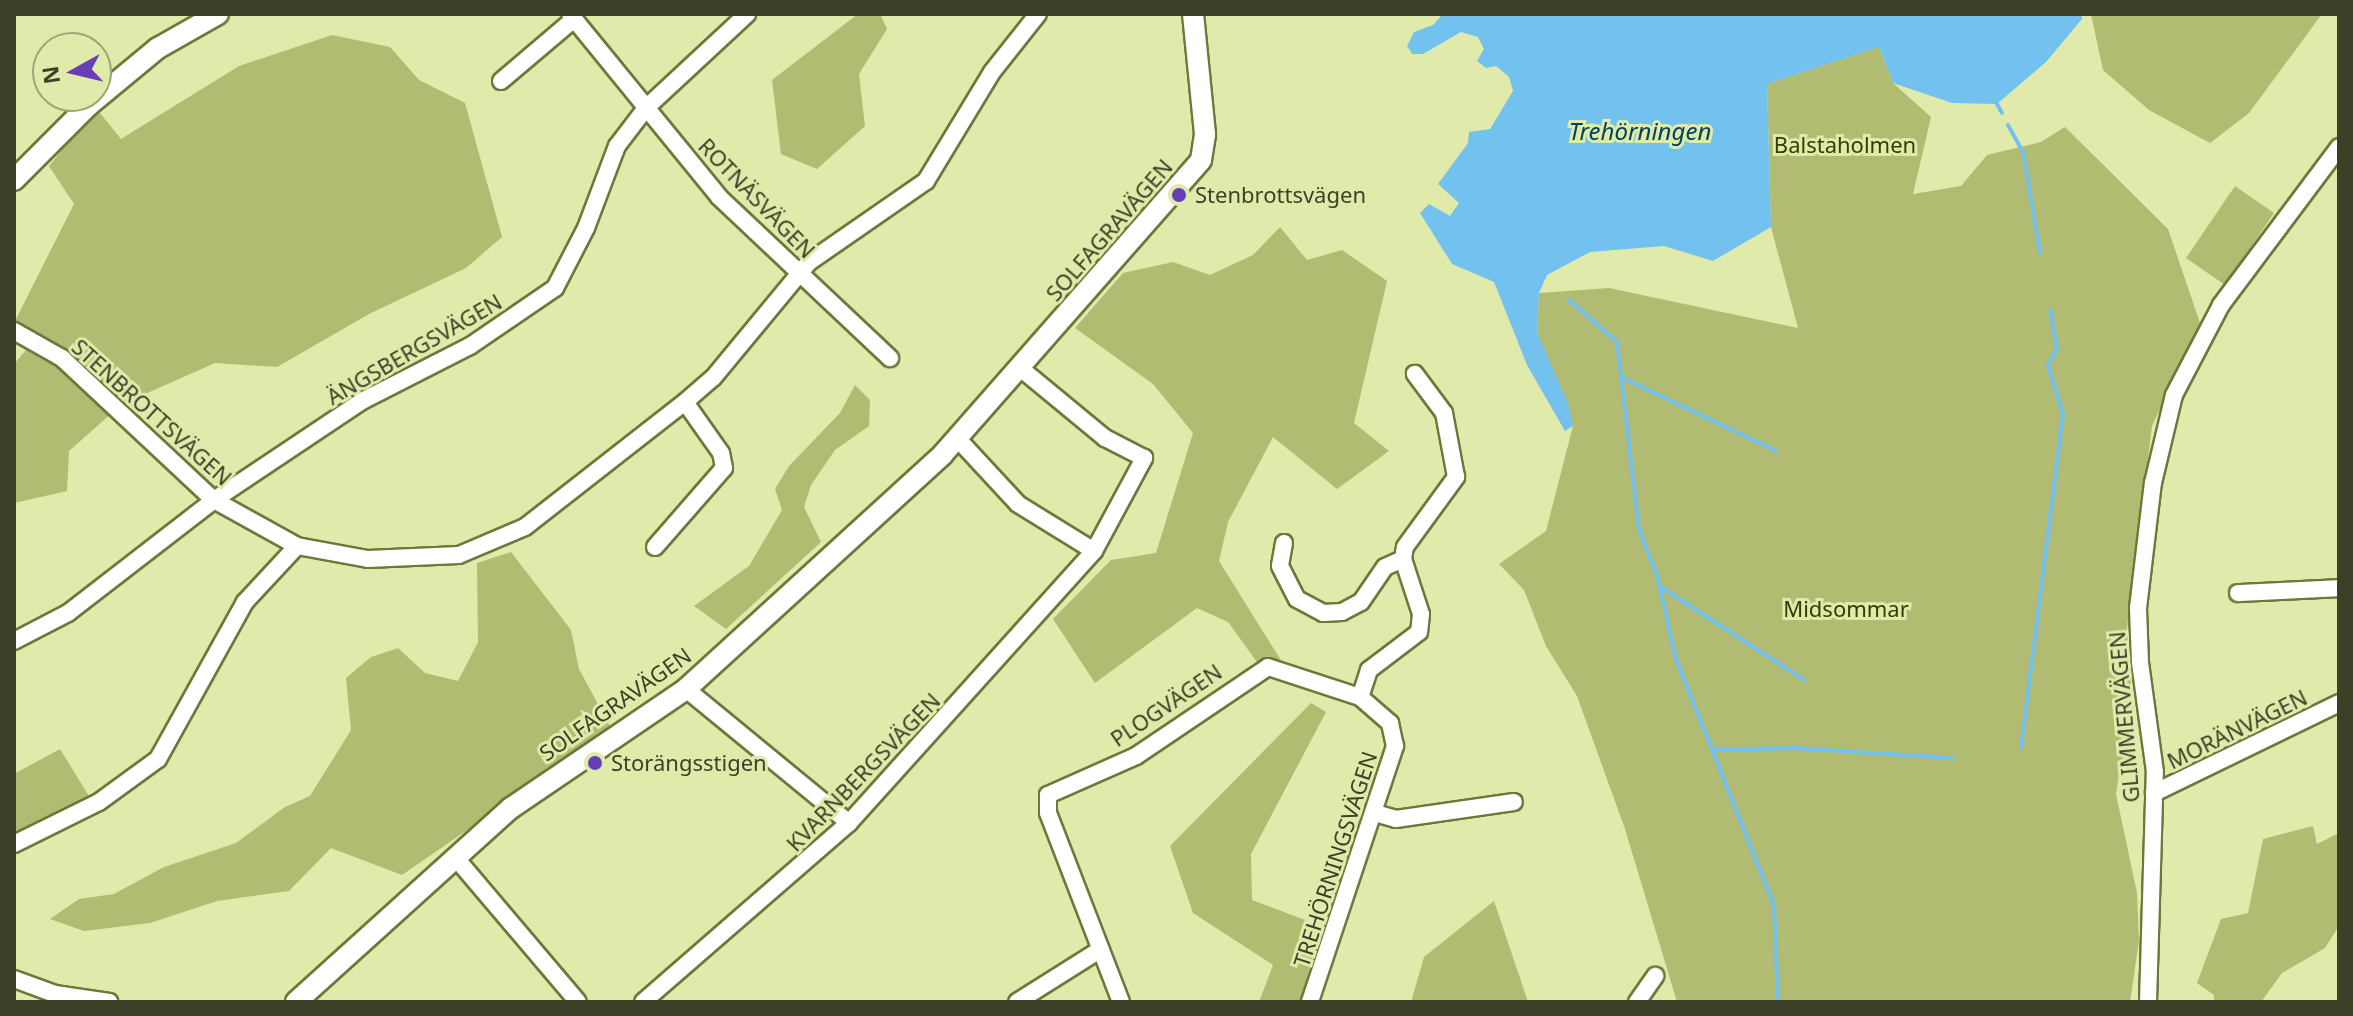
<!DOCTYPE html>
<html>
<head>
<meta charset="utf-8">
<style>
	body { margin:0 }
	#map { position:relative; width:2353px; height:1016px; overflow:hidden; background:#e0eaaa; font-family:"Noto Sans",sans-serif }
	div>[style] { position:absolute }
	.green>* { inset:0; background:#b1bb72 }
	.water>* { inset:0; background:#73c1ee }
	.stream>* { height:4px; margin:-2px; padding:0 2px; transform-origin:2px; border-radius:2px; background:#73c1ee }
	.roads { filter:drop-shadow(2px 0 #6f773b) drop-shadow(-2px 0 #6f773b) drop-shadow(0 2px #6f773b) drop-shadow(0 -2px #6f773b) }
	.minor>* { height:16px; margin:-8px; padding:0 8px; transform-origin:8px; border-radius:8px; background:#fff }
	.tertiary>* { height:20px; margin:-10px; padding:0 10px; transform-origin:10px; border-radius:10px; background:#fff }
	.dots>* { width:22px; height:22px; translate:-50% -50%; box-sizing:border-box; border:4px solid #e0eaaa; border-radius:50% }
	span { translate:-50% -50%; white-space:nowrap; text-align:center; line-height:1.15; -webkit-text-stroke:6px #e0eaaa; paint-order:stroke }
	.park-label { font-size:22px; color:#363b00 }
	.poi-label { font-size:22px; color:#3c4026 }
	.left { translate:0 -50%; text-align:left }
	.street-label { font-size:22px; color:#3c4026 }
	.water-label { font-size:24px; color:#004360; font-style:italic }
	.frame { position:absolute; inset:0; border:16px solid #3c4026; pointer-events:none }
	.north { position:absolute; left:32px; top:32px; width:80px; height:80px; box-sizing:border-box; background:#e0eaaa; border:2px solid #9ea675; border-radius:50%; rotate:262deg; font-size:22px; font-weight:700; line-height:32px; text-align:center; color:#3c4026 }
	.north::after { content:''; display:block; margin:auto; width:28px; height:36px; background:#683db5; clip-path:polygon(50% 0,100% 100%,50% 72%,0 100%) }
</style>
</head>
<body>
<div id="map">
	<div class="green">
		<div style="clip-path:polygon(858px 14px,880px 14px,887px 29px,859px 74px,865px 126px,817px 169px,781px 154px,772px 80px)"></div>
		<div style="clip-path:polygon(2091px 14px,2322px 14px,2249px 113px,2210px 143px,2149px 110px,2103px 70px)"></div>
		<div style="clip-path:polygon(332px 35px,390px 47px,419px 80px,465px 103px,502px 237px,466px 268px,369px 314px,277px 367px,215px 363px,127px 402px,68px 352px,14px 323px,74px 204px,49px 166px,96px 108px,121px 139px,239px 66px)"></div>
		<div style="clip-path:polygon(1879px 47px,1893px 83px,1931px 117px,1913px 194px,1961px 186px,1987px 155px,2041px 142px,2065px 127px,2168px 229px,2200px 323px,2152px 426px,2127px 628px,2136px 757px,2120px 768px,2116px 794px,2137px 893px,2139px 940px,2130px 1002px,1677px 1002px,1625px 829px,1577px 696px,1546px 646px,1524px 590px,1499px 564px,1546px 531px,1573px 426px,1537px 332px,1539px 293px,1609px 288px,1798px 328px,1771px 227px,1767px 84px)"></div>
		<div style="clip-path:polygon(2235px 186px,2274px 213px,2225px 285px,2186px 258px)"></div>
		<div style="clip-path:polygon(1280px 227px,1307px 260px,1342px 250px,1387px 281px,1354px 423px,1389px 451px,1337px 489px,1273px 437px,1228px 522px,1219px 561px,1282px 662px,1257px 662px,1228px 622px,1197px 608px,1095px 683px,1053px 619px,1111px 560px,1156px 553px,1193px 433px,1153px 384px,1075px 328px,1123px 273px,1173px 262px,1210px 275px,1253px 255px)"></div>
		<div style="clip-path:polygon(26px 350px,56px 366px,112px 413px,69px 451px,67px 491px,14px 503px,14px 364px)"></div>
		<div style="clip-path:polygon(855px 385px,870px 400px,869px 426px,835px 450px,811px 485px,804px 507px,821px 542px,726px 629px,694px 606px,749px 566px,782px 510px,775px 489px,789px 466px,840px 413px)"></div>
		<div style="clip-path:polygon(511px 552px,571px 630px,579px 669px,612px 730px,402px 875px,331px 848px,289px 891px,217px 901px,150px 923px,84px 931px,50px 919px,79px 899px,114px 894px,164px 867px,236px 843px,285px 807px,310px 796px,351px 730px,346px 678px,371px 657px,398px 648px,425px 673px,458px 681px,478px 642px,477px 563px)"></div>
		<div style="clip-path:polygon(1311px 703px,1326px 712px,1251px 854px,1252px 900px,1321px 926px,1300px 1002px,1259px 1002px,1273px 965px,1193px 913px,1170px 846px)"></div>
		<div style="clip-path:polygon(60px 749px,92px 801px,14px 838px,14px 774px)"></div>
		<div style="clip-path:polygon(2313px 826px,2317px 844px,2339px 833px,2339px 926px,2325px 948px,2282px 973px,2261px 1002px,2214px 1002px,2214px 995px,2197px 983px,2221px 919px,2248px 913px,2263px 839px)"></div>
		<div style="clip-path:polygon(1494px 901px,1528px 1002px,1411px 1002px,1424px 957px)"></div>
	</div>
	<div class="water">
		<div style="clip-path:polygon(1443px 14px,2081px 14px,2082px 19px,2046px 62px,1997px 104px,1952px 103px,1893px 83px,1879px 47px,1767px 84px,1771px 227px,1713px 261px,1664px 246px,1590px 252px,1547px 275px,1539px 293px,1537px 332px,1569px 406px,1573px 426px,1565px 431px,1527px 365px,1494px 282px,1452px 264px,1420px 213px,1429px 204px,1450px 216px,1459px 203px,1438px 184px,1468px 143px,1469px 132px,1490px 129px,1513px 91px,1509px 77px,1496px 66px,1486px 68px,1477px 61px,1484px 49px,1478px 37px,1461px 32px,1423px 54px,1412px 54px,1407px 46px,1414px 32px,1433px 25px)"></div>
	</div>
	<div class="stream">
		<div style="left:1997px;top:104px;width:10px;rotate:61deg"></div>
		<div style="left:2008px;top:125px;width:31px;rotate:61deg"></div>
		<div style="left:2023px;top:152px;width:102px;rotate:80.4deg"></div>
		<div style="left:1568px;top:299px;width:65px;rotate:41.3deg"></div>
		<div style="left:1617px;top:342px;width:189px;rotate:83.3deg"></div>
		<div style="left:1639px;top:530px;width:48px;rotate:68.2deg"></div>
		<div style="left:1657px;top:575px;width:86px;rotate:77.3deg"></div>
		<div style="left:1676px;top:659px;width:265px;rotate:68.3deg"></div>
		<div style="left:1774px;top:905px;width:97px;rotate:87.6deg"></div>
		<div style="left:1621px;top:377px;width:172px;rotate:25.5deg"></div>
		<div style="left:1661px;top:587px;width:171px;rotate:33deg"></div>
		<div style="left:2021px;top:747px;width:335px;rotate:-82.8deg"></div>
		<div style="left:2063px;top:415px;width:52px;rotate:-106.7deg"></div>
		<div style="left:2048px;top:365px;width:18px;rotate:-61deg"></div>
		<div style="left:2057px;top:349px;width:40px;rotate:-100deg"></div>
		<div style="left:1713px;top:750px;width:81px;rotate:-1.4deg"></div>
		<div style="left:1794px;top:748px;width:159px;rotate:3.6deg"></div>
	</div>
	<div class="roads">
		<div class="minor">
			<div style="left:570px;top:14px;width:236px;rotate:50.8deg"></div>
			<div style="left:719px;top:197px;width:235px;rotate:43.3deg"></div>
			<div style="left:501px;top:81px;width:96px;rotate:-40.3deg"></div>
			<div style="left:14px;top:331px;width:55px;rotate:29.4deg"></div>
			<div style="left:62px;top:358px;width:208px;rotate:43.1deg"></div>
			<div style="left:214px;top:500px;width:95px;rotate:29deg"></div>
			<div style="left:297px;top:546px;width:72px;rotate:10.4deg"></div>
			<div style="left:368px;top:559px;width:91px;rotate:-2.5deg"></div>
			<div style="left:459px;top:555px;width:72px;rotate:-23deg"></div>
			<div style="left:525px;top:527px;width:203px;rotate:-38deg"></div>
			<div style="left:685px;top:402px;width:37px;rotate:-41deg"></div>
			<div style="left:713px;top:378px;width:151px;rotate:-50.4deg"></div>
			<div style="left:809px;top:262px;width:142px;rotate:-34.7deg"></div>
			<div style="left:926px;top:181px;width:127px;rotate:-58.8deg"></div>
			<div style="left:992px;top:72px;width:74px;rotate:-51.6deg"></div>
			<div style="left:956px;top:437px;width:91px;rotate:47.2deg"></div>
			<div style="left:1018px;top:504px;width:89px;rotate:31.7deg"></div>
			<div style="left:1284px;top:543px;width:23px;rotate:100deg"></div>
			<div style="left:1280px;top:566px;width:37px;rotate:63deg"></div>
			<div style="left:1297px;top:599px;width:30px;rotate:28deg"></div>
			<div style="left:1323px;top:613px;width:19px;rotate:-3deg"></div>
			<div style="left:1342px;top:612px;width:21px;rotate:-28deg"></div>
			<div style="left:1361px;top:602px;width:42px;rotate:-55.6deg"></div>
			<div style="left:1385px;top:567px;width:20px;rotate:-24deg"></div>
			<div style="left:1403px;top:559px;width:58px;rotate:71.9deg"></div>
			<div style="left:1421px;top:614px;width:18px;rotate:96deg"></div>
			<div style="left:1419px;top:632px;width:63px;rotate:142.8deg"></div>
			<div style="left:1369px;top:670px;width:28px;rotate:108deg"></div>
			<div style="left:655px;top:547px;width:105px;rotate:-48.9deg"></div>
			<div style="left:724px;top:468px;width:15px;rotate:-101deg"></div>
			<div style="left:721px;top:453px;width:62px;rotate:-125.2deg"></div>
			<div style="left:1403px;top:559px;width:12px;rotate:-81deg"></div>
			<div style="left:1405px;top:547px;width:87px;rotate:-53.9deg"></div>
			<div style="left:1456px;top:477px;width:65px;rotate:-100.6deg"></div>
			<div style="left:1444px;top:413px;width:49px;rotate:-126.6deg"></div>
			<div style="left:2238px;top:593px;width:101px;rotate:-2.8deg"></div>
			<div style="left:14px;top:641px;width:61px;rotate:-27.4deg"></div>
			<div style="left:68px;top:613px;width:185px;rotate:-37.7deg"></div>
			<div style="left:214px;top:500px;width:178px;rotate:-33.8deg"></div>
			<div style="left:362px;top:401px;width:121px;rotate:-27deg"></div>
			<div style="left:470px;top:346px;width:103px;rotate:-34.3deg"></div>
			<div style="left:555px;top:288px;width:68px;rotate:-62.7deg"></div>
			<div style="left:586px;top:228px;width:88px;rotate:-69.3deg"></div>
			<div style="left:617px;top:146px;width:48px;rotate:-52.7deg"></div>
			<div style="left:646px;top:108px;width:138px;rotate:-42.9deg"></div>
			<div style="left:686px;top:689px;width:211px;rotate:39.4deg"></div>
			<div style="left:2154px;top:793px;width:206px;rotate:-25.9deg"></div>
			<div style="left:1375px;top:813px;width:22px;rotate:16deg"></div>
			<div style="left:1396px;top:819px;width:119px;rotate:-8.2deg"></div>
			<div style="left:14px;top:844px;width:95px;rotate:-26.3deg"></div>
			<div style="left:99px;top:802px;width:73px;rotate:-36.1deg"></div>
			<div style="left:158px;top:759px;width:179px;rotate:-61deg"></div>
			<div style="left:245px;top:602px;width:76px;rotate:-47.1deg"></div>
			<div style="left:455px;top:857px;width:190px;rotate:49.7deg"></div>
			<div style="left:14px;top:979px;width:44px;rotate:20.1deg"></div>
			<div style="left:55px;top:994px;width:55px;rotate:8.4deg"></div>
			<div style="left:643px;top:1002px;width:273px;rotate:-41deg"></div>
			<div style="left:849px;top:823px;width:366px;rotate:-48deg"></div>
			<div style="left:1094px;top:551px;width:106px;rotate:-61.7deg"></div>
			<div style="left:1144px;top:458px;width:44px;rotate:-152.9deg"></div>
			<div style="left:1105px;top:438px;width:110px;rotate:-140.5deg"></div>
			<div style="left:1017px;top:1002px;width:99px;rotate:-32.2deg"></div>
			<div style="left:1121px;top:1002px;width:203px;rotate:-111.1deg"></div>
			<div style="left:1048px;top:813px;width:18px;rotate:-90deg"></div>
			<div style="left:1048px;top:795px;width:96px;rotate:-23.9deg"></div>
			<div style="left:1136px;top:756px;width:159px;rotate:-34deg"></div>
			<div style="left:1268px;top:667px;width:97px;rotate:18.1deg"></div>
			<div style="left:1360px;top:697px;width:40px;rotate:41deg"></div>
			<div style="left:1390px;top:723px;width:24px;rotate:78deg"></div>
			<div style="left:1395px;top:746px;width:270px;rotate:108.4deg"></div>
			<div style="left:1637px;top:1002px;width:32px;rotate:-55deg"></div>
			<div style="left:2148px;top:1002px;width:230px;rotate:-88.3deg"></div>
			<div style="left:2155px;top:772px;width:110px;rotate:-97.8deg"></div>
			<div style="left:2140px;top:663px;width:55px;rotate:-92.1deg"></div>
			<div style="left:2138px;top:608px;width:126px;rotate:-83.2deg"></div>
			<div style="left:2153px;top:483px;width:90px;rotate:-76.6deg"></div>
			<div style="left:2174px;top:395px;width:102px;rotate:-62.4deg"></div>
			<div style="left:2221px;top:305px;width:197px;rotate:-53.2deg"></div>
		</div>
		<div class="tertiary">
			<div style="left:14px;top:180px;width:106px;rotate:-45deg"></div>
			<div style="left:89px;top:105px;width:89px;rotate:-39.6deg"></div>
			<div style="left:158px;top:48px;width:69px;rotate:-29.5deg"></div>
			<div style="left:296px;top:1002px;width:290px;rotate:-42.1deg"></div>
			<div style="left:511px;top:808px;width:212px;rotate:-34.2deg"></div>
			<div style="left:686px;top:689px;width:348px;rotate:-42.4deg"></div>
			<div style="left:943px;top:454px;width:391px;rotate:-48.7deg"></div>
			<div style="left:1201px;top:160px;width:26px;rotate:-81deg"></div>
			<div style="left:1205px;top:134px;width:121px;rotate:-95.7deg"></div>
		</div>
	</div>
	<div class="dots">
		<div style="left:1179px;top:195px;background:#683db5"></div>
		<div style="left:595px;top:763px;background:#683db5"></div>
	</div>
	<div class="park-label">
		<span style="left:1845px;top:145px">Balstaholmen</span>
		<span style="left:1846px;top:609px">Midsommar</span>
	</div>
	<div class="poi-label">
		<span class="left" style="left:1195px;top:195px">Stenbrottsvägen</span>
		<span class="left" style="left:611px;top:763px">Storängsstigen</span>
	</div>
	<div class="street-label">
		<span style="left:757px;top:198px;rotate:46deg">ROTNÄSVÄGEN</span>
		<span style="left:1109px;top:230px;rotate:-49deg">SOLFAGRAVÄGEN</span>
		<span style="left:414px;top:349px;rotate:-30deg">ÄNGSBERGSVÄGEN</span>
		<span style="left:152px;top:412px;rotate:42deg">STENBROTTSVÄGEN</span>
		<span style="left:615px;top:704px;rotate:-35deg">SOLFAGRAVÄGEN</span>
		<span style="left:1166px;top:705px;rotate:-34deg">PLOGVÄGEN</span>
		<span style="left:2124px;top:717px;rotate:-95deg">GLIMMERVÄGEN</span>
		<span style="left:2237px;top:729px;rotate:-26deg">MORÄNVÄGEN</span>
		<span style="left:863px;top:772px;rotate:-46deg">KVARNBERGSVÄGEN</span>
		<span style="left:1335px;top:859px;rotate:-72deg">TREHÖRNINGSVÄGEN</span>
	</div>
	<div class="water-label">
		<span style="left:1640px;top:131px">Trehörningen</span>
	</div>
	<div class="frame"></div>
	<div class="north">N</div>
</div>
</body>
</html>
